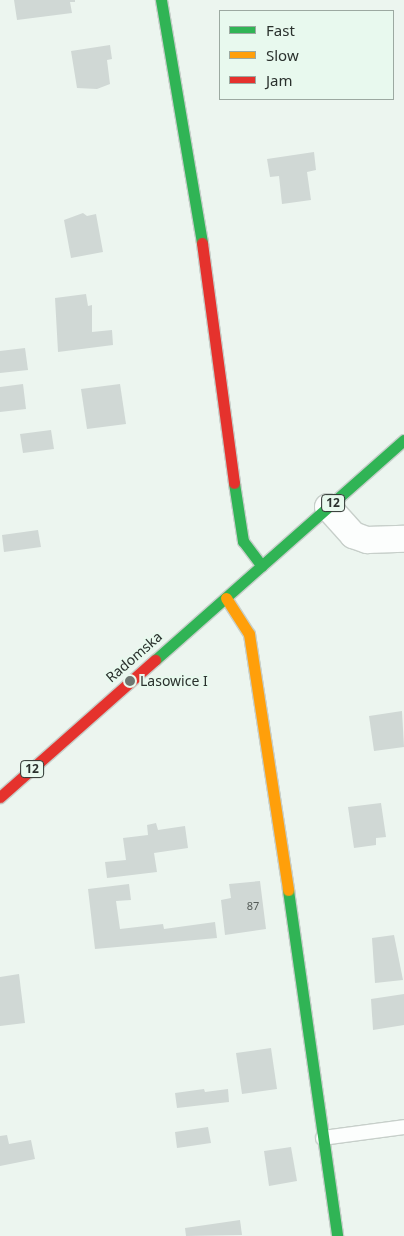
<!DOCTYPE html>
<html>
<head>
<meta charset="utf-8">
<style>
	body { margin:0 }
	#map { position:relative; width:404px; height:1236px; overflow:hidden; background:#ecf5ef; font-family:"Noto Sans",sans-serif }
	div>[style] { position:absolute }
	.building>* { inset:0; background:#d0d8d5 }
	.roads { filter:drop-shadow(1px 0 #c7cfca) drop-shadow(-1px 0 #c7cfca) drop-shadow(0 1px #c7cfca) drop-shadow(0 -1px #c7cfca) }
	.lane>* { height:14px; margin:-7px; padding:0 7px; transform-origin:7px; border-radius:7px; background:#fcfefd }
	.street>* { height:26px; margin:-13px; padding:0 13px; transform-origin:13px; border-radius:13px; background:#fcfefd }
	.fast>* { height:11px; margin:-5.5px; padding:0 5.5px; transform-origin:5.5px; border-radius:5.5px; background:#30b455 }
	.slow>* { height:11px; margin:-5.5px; padding:0 5.5px; transform-origin:5.5px; border-radius:5.5px; background:#ff9f0a }
	.jam>* { height:11px; margin:-5.5px; padding:0 5.5px; transform-origin:5.5px; border-radius:5.5px; background:#e5322d }
	.dots>* { width:14px; height:14px; translate:-50% -50%; box-sizing:border-box; border:2px solid #e8f9ee; border-radius:50% }
	span { translate:-50% -50%; white-space:nowrap; text-align:center; line-height:1.15; -webkit-text-stroke:4px #e8f9ee; paint-order:stroke }
	.number-label { font-size:11px; color:#545b57 }
	.number-label span { -webkit-text-stroke-width:0 }
	.shield-label span { padding:1px 4px; background:#e8f9ee; border:1px solid; border-radius:4px; -webkit-text-stroke-width:0 }
	.shield-label { font-size:12px; color:#2a312d; font-weight:700 }
	.street-label { font-size:14px; color:#2a312d }
	.poi-label { font-size:14px; color:#2a312d }
	.left { translate:0 -50%; text-align:left }
	.legend { position:absolute; left:219px; top:10px; width:175px; height:90px; box-sizing:border-box; background:#e8f9ee; border:1px solid #9ca9a1; margin:0; padding:6px 9px; list-style:none; font-size:15px; color:#2a312d }
	.legend li { display:flex; align-items:center; gap:10px; height:25px }
	.legend b { width:25px; border:1px solid #9ca9a1 }
</style>
</head>
<body>
<div id="map">
	<div class="building">
		<div style="clip-path:polygon(14px 0,75px 0,75px 2px,70px 2px,72px 13px,17px 20px)"></div>
		<div style="clip-path:polygon(110px 45px,112px 59px,107px 60px,110px 84px,97px 89px,77px 88px,71px 51px)"></div>
		<div style="clip-path:polygon(314px 152px,316px 170px,307px 172px,311px 200px,282px 204px,279px 176px,270px 177px,267px 159px)"></div>
		<div style="clip-path:polygon(83px 213px,87px 216px,96px 214px,103px 252px,71px 258px,64px 220px)"></div>
		<div style="clip-path:polygon(86px 294px,88px 306px,92px 305px,92px 332px,112px 330px,113px 345px,58px 352px,55px 298px)"></div>
		<div style="clip-path:polygon(25px 348px,28px 370px,0 373px,0 351px)"></div>
		<div style="clip-path:polygon(23px 384px,26px 409px,0 412px,0 387px)"></div>
		<div style="clip-path:polygon(120px 384px,126px 424px,87px 429px,81px 389px)"></div>
		<div style="clip-path:polygon(51px 430px,54px 449px,23px 453px,20px 434px)"></div>
		<div style="clip-path:polygon(38px 530px,41px 547px,4px 552px,2px 535px)"></div>
		<div style="clip-path:polygon(402px 711px,404px 747px,374px 751px,369px 716px)"></div>
		<div style="clip-path:polygon(381px 803px,386px 837px,376px 838px,376px 845px,354px 848px,348px 807px)"></div>
		<div style="clip-path:polygon(156px 823px,158px 830px,185px 826px,188px 848px,154px 853px,157px 872px,107px 878px,105px 862px,126px 860px,123px 838px,148px 835px,147px 825px)"></div>
		<div style="clip-path:polygon(260px 881px,266px 929px,225px 935px,221px 900px,231px 898px,229px 884px)"></div>
		<div style="clip-path:polygon(129px 884px,131px 900px,116px 901px,120px 929px,163px 924px,164px 929px,215px 922px,217px 938px,95px 949px,88px 889px)"></div>
		<div style="clip-path:polygon(394px 935px,403px 980px,375px 983px,372px 938px)"></div>
		<div style="clip-path:polygon(19px 974px,25px 1023px,0 1026px,0 977px)"></div>
		<div style="clip-path:polygon(404px 994px,404px 1025px,373px 1030px,371px 999px)"></div>
		<div style="clip-path:polygon(271px 1048px,277px 1089px,242px 1094px,236px 1053px)"></div>
		<div style="clip-path:polygon(204px 1089px,205px 1092px,228px 1089px,229px 1102px,177px 1108px,175px 1093px)"></div>
		<div style="clip-path:polygon(208px 1127px,211px 1143px,177px 1148px,175px 1132px)"></div>
		<div style="clip-path:polygon(7px 1135px,9px 1144px,31px 1140px,35px 1159px,0 1166px,0 1136px)"></div>
		<div style="clip-path:polygon(291px 1147px,297px 1181px,269px 1186px,264px 1151px)"></div>
		<div style="clip-path:polygon(240px 1220px,242px 1235px,186px 1236px,185px 1228px)"></div>
	</div>
	<div class="roads">
		<div class="lane">
			<div style="left:323px;top:1138px;width:82px;rotate:-7.7deg"></div>
		</div>
		<div class="street">
			<div style="left:328px;top:507px;width:38px;rotate:48deg"></div>
			<div style="left:353px;top:535px;width:15px;rotate:20deg"></div>
			<div style="left:367px;top:540px;width:37px;rotate:-2deg"></div>
		</div>
		<div class="fast">
			<div style="left:161px;top:0;width:246px;rotate:80.4deg"></div>
			<div style="left:234px;top:483px;width:59px;rotate:81.2deg"></div>
			<div style="left:243px;top:541px;width:31px;rotate:53deg"></div>
			<div style="left:155px;top:660px;width:332px;rotate:-41.5deg"></div>
			<div style="left:288px;top:890px;width:349px;rotate:81.9deg"></div>
		</div>
		<div class="slow">
			<div style="left:226px;top:598px;width:43px;rotate:57.4deg"></div>
			<div style="left:249px;top:634px;width:259px;rotate:81.3deg"></div>
		</div>
		<div class="jam">
			<div style="left:202px;top:243px;width:242px;rotate:82.4deg"></div>
			<div style="left:0;top:797px;width:207px;rotate:-41.5deg"></div>
		</div>
	</div>
	<div class="dots">
		<div style="left:130px;top:681px;background:#6e7671"></div>
	</div>
	<div class="number-label">
		<span style="left:253px;top:906px">87</span>
	</div>
	<div class="shield-label">
		<span style="left:333px;top:503px">12</span>
		<span style="left:32px;top:769px">12</span>
	</div>
	<div class="street-label">
		<span style="left:134px;top:657px;rotate:-41deg">Radomska</span>
	</div>
	<div class="poi-label">
		<span class="left" style="left:140px;top:681px">Lasowice I</span>
	</div>
	<ul class="legend">
	<li><b style="height:6px;background:#30b455"></b>Fast</li>
	<li><b style="height:6px;background:#ff9f0a"></b>Slow</li>
	<li><b style="height:6px;background:#e5322d"></b>Jam</li>
	</ul>
</div>
</body>
</html>
